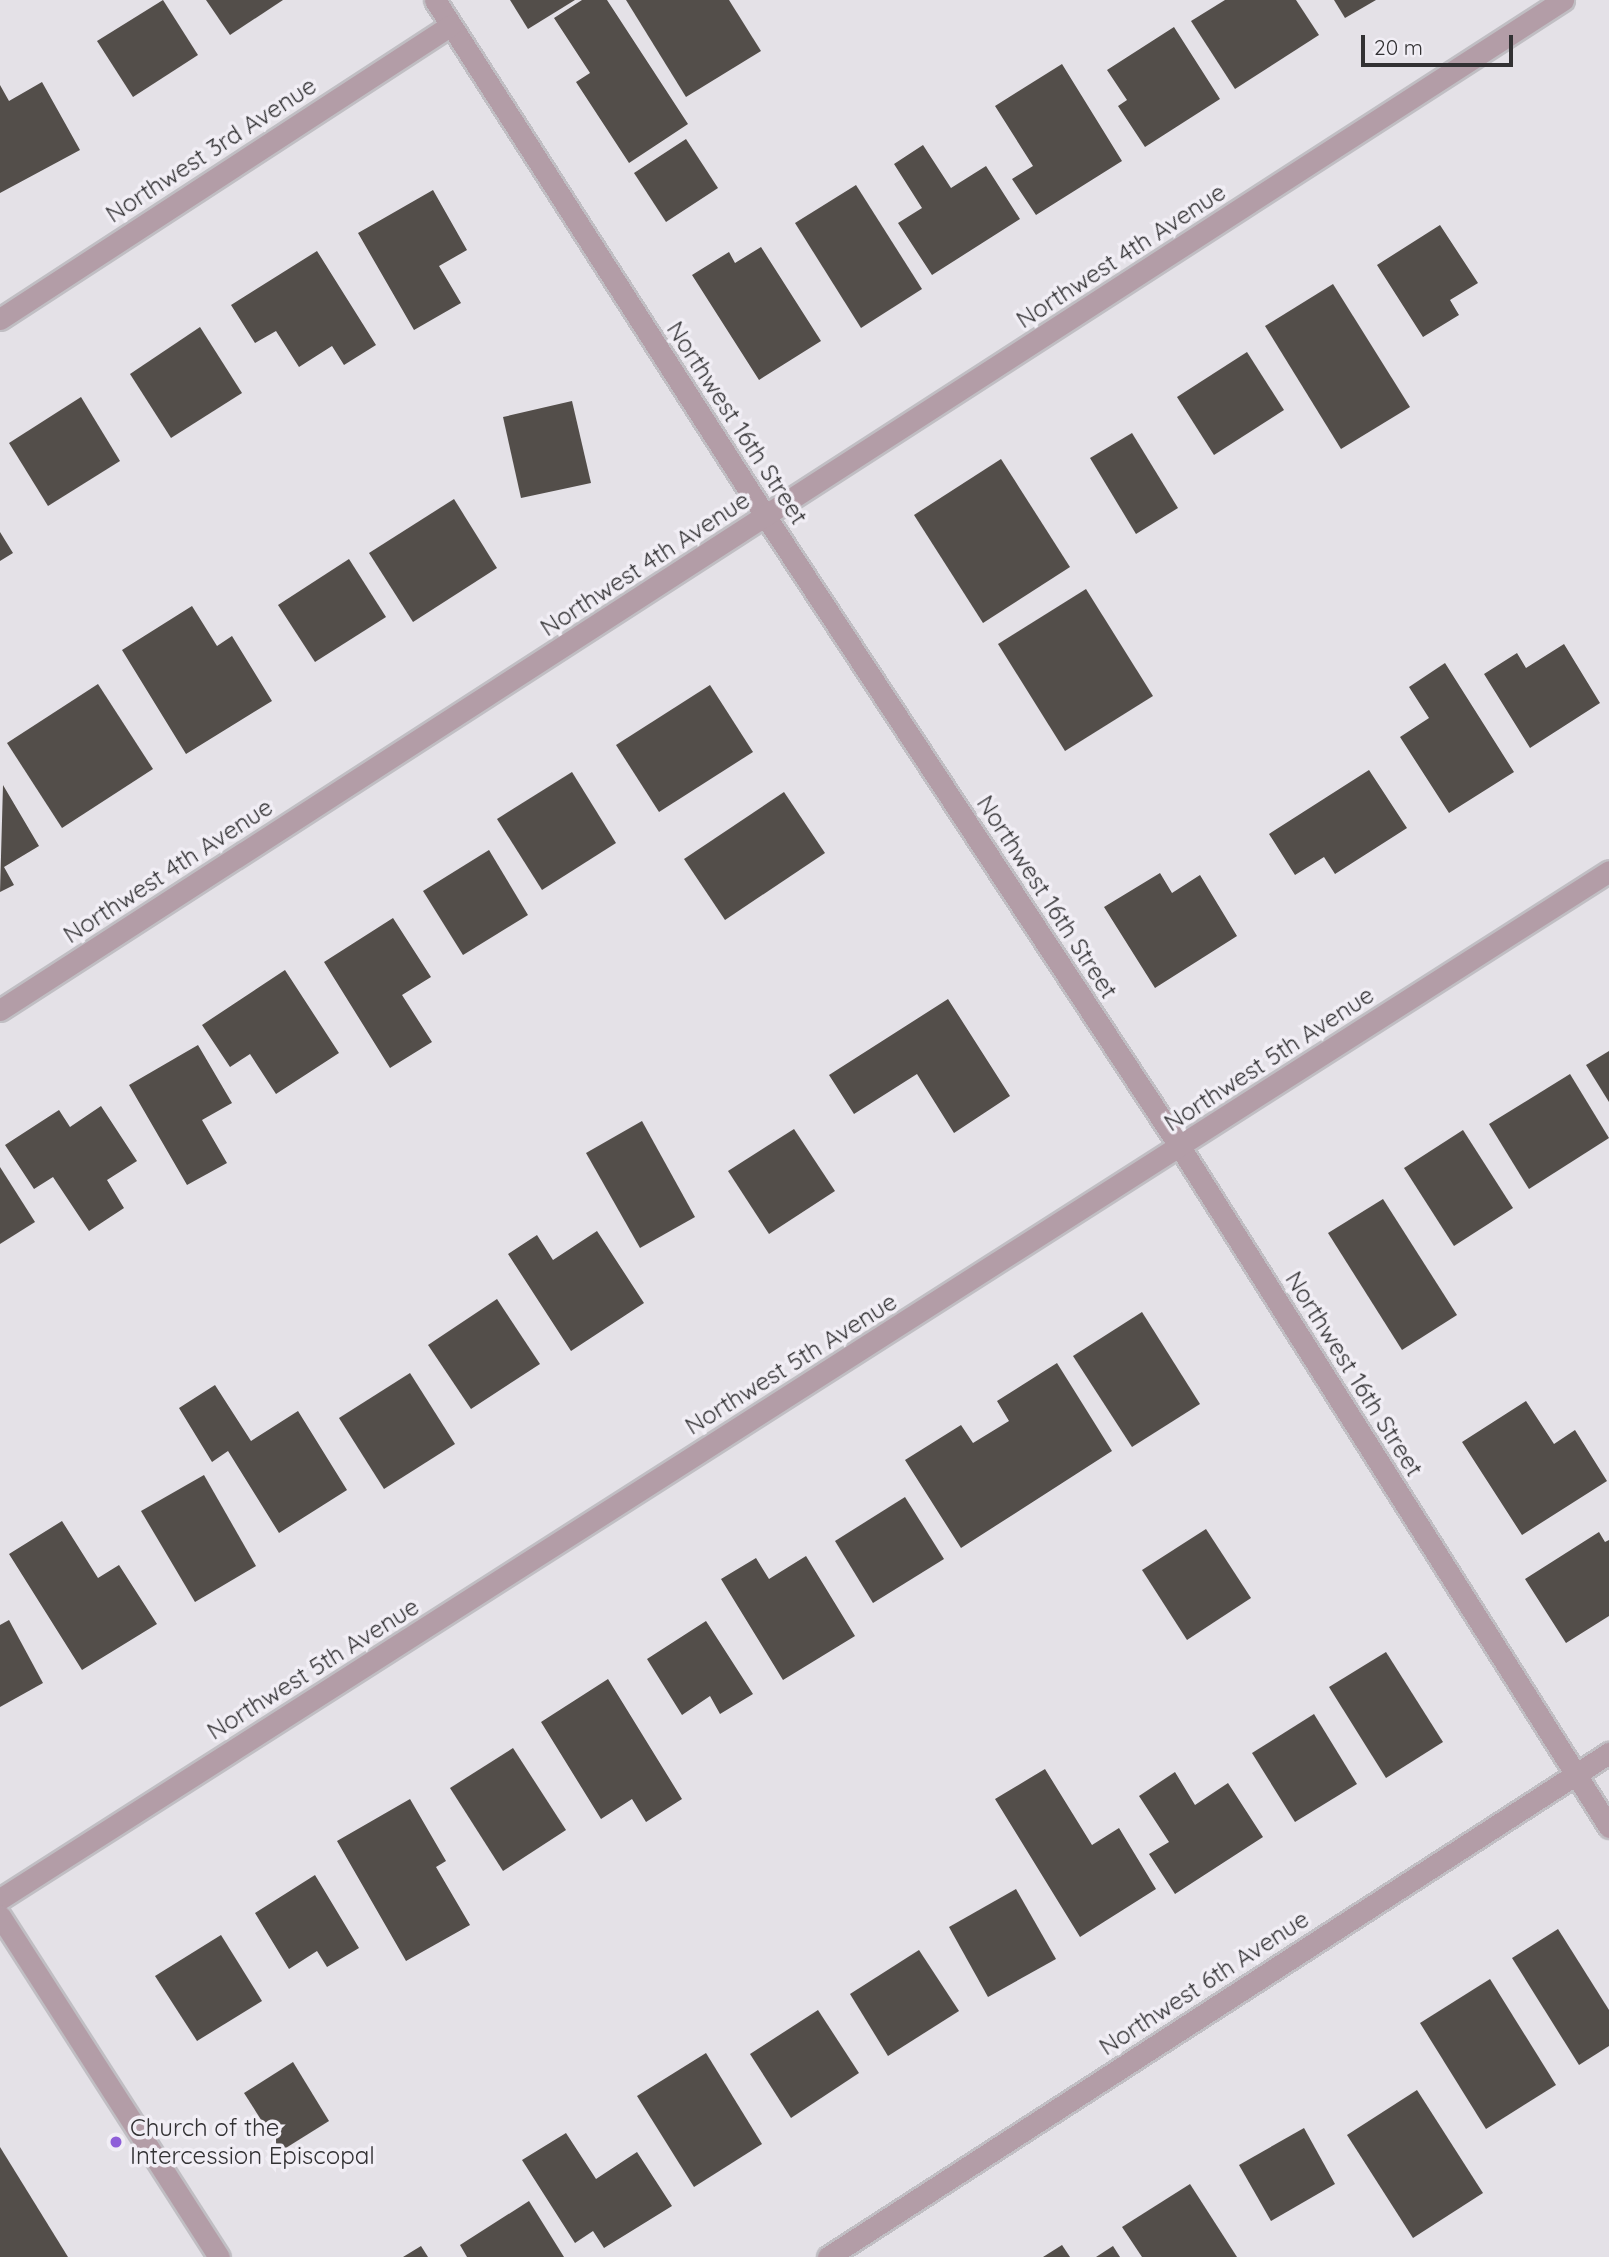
<!DOCTYPE html>
<html>
<head>
<meta charset="utf-8">
<style>
	body { margin:0 }
	#map { position:relative; width:1609px; height:2257px; overflow:hidden; background:#e4e1e7; font-family:Quicksand,sans-serif }
	div>[style] { position:absolute }
	.building>* { inset:0; background:#534e4a }
	.roads { filter:drop-shadow(2px 0 #c0bec3) drop-shadow(-2px 0 #c0bec3) drop-shadow(0 2px #c0bec3) drop-shadow(0 -2px #c0bec3) }
	.minor>* { height:21px; margin:-10.5px; padding:0 10.5px; transform-origin:10.5px; border-radius:10.5px; background:#b39da7 }
	.dots>* { width:19px; height:19px; translate:-50% -50%; box-sizing:border-box; border:4px solid #f1eef5; border-radius:50% }
	span { translate:-50% -50%; white-space:nowrap; text-align:center; line-height:1.15; -webkit-text-stroke:7px #f1eef5; paint-order:stroke }
	.street-label { font-size:24px; color:#323133 }
	.poi-label { font-size:24px; color:#323133 }
	.left { translate:0 -50%; text-align:left }
	.scale { position:absolute; left:1361px; top:35px; width:152px; height:32px; box-sizing:border-box; border:4px solid #323133; border-top:0; padding-left:9px; font-size:21px; line-height:24px; white-space:nowrap; color:#323133; -webkit-text-stroke:5px #f1eef5; paint-order:stroke }
</style>
</head>
<body>
<div id="map">
	<div class="building">
		<div style="clip-path:polygon(163px 0,198px 55px,133px 97px,97px 41px)"></div>
		<div style="clip-path:polygon(206px 0,283px 0,230px 35px)"></div>
		<div style="clip-path:polygon(510px 0,575px 0,528px 29px)"></div>
		<div style="clip-path:polygon(582px 0,607px 0,688px 124px,629px 163px,576px 82px,590px 73px,554px 18px)"></div>
		<div style="clip-path:polygon(626px 0,729px 0,761px 51px,686px 97px)"></div>
		<div style="clip-path:polygon(1225px 0,1296px 0,1319px 35px,1235px 89px,1191px 21px)"></div>
		<div style="clip-path:polygon(1334px 0,1376px 0,1345px 18px)"></div>
		<div style="clip-path:polygon(1174px 27px,1220px 99px,1145px 147px,1118px 106px,1127px 100px,1107px 70px)"></div>
		<div style="clip-path:polygon(1062px 64px,1122px 161px,1036px 215px,1012px 179px,1033px 166px,995px 106px)"></div>
		<div style="clip-path:polygon(42px 82px,80px 150px,0 193px,0 85px,9px 101px)"></div>
		<div style="clip-path:polygon(686px 139px,718px 188px,666px 222px,634px 173px)"></div>
		<div style="clip-path:polygon(923px 145px,951px 188px,986px 166px,1020px 219px,932px 275px,898px 223px,922px 208px,894px 164px)"></div>
		<div style="clip-path:polygon(856px 185px,922px 289px,861px 328px,795px 223px)"></div>
		<div style="clip-path:polygon(433px 190px,467px 250px,439px 266px,461px 303px,414px 330px,358px 233px)"></div>
		<div style="clip-path:polygon(1440px 225px,1478px 283px,1450px 300px,1459px 315px,1423px 337px,1377px 265px)"></div>
		<div style="clip-path:polygon(761px 247px,821px 341px,759px 380px,692px 275px,729px 252px,735px 263px)"></div>
		<div style="clip-path:polygon(317px 251px,376px 345px,344px 365px,332px 346px,299px 367px,276px 331px,255px 343px,231px 305px)"></div>
		<div style="clip-path:polygon(1333px 284px,1410px 407px,1341px 449px,1265px 326px)"></div>
		<div style="clip-path:polygon(200px 327px,242px 393px,171px 438px,130px 374px)"></div>
		<div style="clip-path:polygon(1247px 352px,1284px 410px,1214px 455px,1177px 397px)"></div>
		<div style="clip-path:polygon(81px 397px,120px 461px,48px 506px,9px 443px)"></div>
		<div style="clip-path:polygon(572px 401px,591px 483px,521px 498px,503px 417px)"></div>
		<div style="clip-path:polygon(1132px 433px,1178px 508px,1136px 534px,1090px 458px)"></div>
		<div style="clip-path:polygon(1001px 459px,1070px 567px,983px 623px,914px 515px)"></div>
		<div style="clip-path:polygon(454px 499px,497px 568px,413px 622px,369px 553px)"></div>
		<div style="clip-path:polygon(0 532px,13px 553px,0 561px)"></div>
		<div style="clip-path:polygon(349px 559px,386px 617px,315px 662px,278px 605px)"></div>
		<div style="clip-path:polygon(1086px 589px,1153px 696px,1065px 751px,998px 644px)"></div>
		<div style="clip-path:polygon(192px 606px,217px 646px,232px 636px,272px 701px,186px 754px,122px 650px)"></div>
		<div style="clip-path:polygon(1564px 644px,1600px 703px,1530px 748px,1484px 674px,1517px 653px,1526px 668px)"></div>
		<div style="clip-path:polygon(1445px 663px,1514px 772px,1449px 813px,1400px 737px,1429px 718px,1409px 687px)"></div>
		<div style="clip-path:polygon(98px 684px,153px 769px,62px 828px,7px 743px)"></div>
		<div style="clip-path:polygon(710px 685px,753px 752px,659px 812px,616px 745px)"></div>
		<div style="clip-path:polygon(1369px 770px,1407px 828px,1335px 874px,1324px 857px,1295px 875px,1269px 834px)"></div>
		<div style="clip-path:polygon(572px 772px,616px 843px,542px 890px,497px 819px)"></div>
		<div style="clip-path:polygon(3px 785px,39px 846px,4px 867px,14px 885px,0 892px)"></div>
		<div style="clip-path:polygon(784px 792px,825px 853px,725px 920px,684px 859px)"></div>
		<div style="clip-path:polygon(489px 850px,528px 915px,463px 955px,423px 891px)"></div>
		<div style="clip-path:polygon(1160px 873px,1172px 893px,1200px 875px,1237px 936px,1155px 988px,1104px 907px)"></div>
		<div style="clip-path:polygon(393px 918px,431px 977px,402px 995px,432px 1042px,390px 1068px,324px 962px)"></div>
		<div style="clip-path:polygon(285px 970px,339px 1053px,276px 1094px,250px 1054px,230px 1067px,202px 1025px)"></div>
		<div style="clip-path:polygon(948px 999px,1010px 1096px,954px 1133px,917px 1074px,854px 1114px,829px 1075px)"></div>
		<div style="clip-path:polygon(198px 1045px,232px 1103px,202px 1120px,227px 1163px,187px 1185px,129px 1085px)"></div>
		<div style="clip-path:polygon(1609px 1051px,1609px 1102px,1586px 1065px)"></div>
		<div style="clip-path:polygon(1570px 1074px,1609px 1138px,1529px 1189px,1489px 1124px)"></div>
		<div style="clip-path:polygon(101px 1106px,137px 1161px,107px 1180px,124px 1208px,89px 1231px,53px 1177px,34px 1189px,5px 1145px,59px 1110px,70px 1127px)"></div>
		<div style="clip-path:polygon(642px 1121px,695px 1217px,640px 1248px,586px 1153px)"></div>
		<div style="clip-path:polygon(794px 1129px,835px 1191px,769px 1234px,728px 1171px)"></div>
		<div style="clip-path:polygon(1463px 1130px,1513px 1208px,1454px 1246px,1404px 1168px)"></div>
		<div style="clip-path:polygon(0 1167px,35px 1222px,0 1244px)"></div>
		<div style="clip-path:polygon(1383px 1199px,1457px 1315px,1402px 1350px,1328px 1233px)"></div>
		<div style="clip-path:polygon(597px 1231px,644px 1303px,571px 1351px,508px 1254px,537px 1235px,553px 1260px)"></div>
		<div style="clip-path:polygon(497px 1299px,540px 1364px,471px 1409px,428px 1345px)"></div>
		<div style="clip-path:polygon(1142px 1312px,1200px 1404px,1132px 1447px,1073px 1356px)"></div>
		<div style="clip-path:polygon(1057px 1363px,1112px 1451px,961px 1548px,905px 1460px,961px 1425px,973px 1443px,1009px 1421px,997px 1401px)"></div>
		<div style="clip-path:polygon(410px 1373px,455px 1444px,384px 1489px,339px 1418px)"></div>
		<div style="clip-path:polygon(215px 1385px,251px 1441px,298px 1411px,347px 1490px,279px 1533px,228px 1451px,212px 1462px,179px 1408px)"></div>
		<div style="clip-path:polygon(1526px 1401px,1554px 1444px,1575px 1430px,1607px 1481px,1522px 1535px,1462px 1442px)"></div>
		<div style="clip-path:polygon(204px 1475px,256px 1566px,195px 1602px,141px 1511px)"></div>
		<div style="clip-path:polygon(905px 1497px,944px 1559px,873px 1603px,835px 1541px)"></div>
		<div style="clip-path:polygon(62px 1521px,98px 1578px,119px 1565px,157px 1624px,82px 1670px,9px 1554px)"></div>
		<div style="clip-path:polygon(1206px 1529px,1251px 1598px,1187px 1640px,1142px 1570px)"></div>
		<div style="clip-path:polygon(1599px 1532px,1605px 1542px,1609px 1540px,1609px 1616px,1566px 1643px,1525px 1579px)"></div>
		<div style="clip-path:polygon(806px 1556px,855px 1636px,783px 1680px,721px 1579px,756px 1558px,769px 1579px)"></div>
		<div style="clip-path:polygon(9px 1620px,43px 1683px,0 1707px,0 1625px)"></div>
		<div style="clip-path:polygon(706px 1621px,753px 1694px,720px 1714px,710px 1696px,682px 1715px,647px 1659px)"></div>
		<div style="clip-path:polygon(1386px 1652px,1443px 1742px,1386px 1778px,1329px 1687px)"></div>
		<div style="clip-path:polygon(608px 1679px,682px 1799px,646px 1822px,632px 1799px,601px 1819px,541px 1722px)"></div>
		<div style="clip-path:polygon(1314px 1714px,1357px 1784px,1295px 1822px,1252px 1753px)"></div>
		<div style="clip-path:polygon(513px 1748px,566px 1830px,503px 1871px,450px 1788px)"></div>
		<div style="clip-path:polygon(1045px 1769px,1092px 1845px,1119px 1828px,1156px 1889px,1080px 1937px,995px 1799px)"></div>
		<div style="clip-path:polygon(1175px 1772px,1195px 1805px,1228px 1783px,1263px 1837px,1175px 1894px,1149px 1854px,1169px 1842px,1139px 1796px)"></div>
		<div style="clip-path:polygon(410px 1799px,446px 1861px,436px 1867px,470px 1925px,406px 1961px,337px 1841px)"></div>
		<div style="clip-path:polygon(315px 1875px,359px 1948px,327px 1967px,317px 1951px,289px 1969px,255px 1913px)"></div>
		<div style="clip-path:polygon(1016px 1889px,1056px 1959px,988px 1997px,949px 1927px)"></div>
		<div style="clip-path:polygon(1558px 1929px,1609px 2010px,1609px 2046px,1579px 2065px,1512px 1958px)"></div>
		<div style="clip-path:polygon(221px 1935px,262px 2001px,197px 2041px,155px 1976px)"></div>
		<div style="clip-path:polygon(919px 1950px,959px 2011px,888px 2056px,850px 1994px)"></div>
		<div style="clip-path:polygon(1490px 1979px,1556px 2085px,1486px 2129px,1420px 2023px)"></div>
		<div style="clip-path:polygon(818px 2010px,859px 2073px,791px 2118px,750px 2054px)"></div>
		<div style="clip-path:polygon(706px 2053px,762px 2144px,694px 2187px,637px 2096px)"></div>
		<div style="clip-path:polygon(293px 2062px,329px 2121px,281px 2151px,244px 2093px)"></div>
		<div style="clip-path:polygon(1417px 2090px,1483px 2193px,1413px 2238px,1347px 2135px)"></div>
		<div style="clip-path:polygon(1304px 2128px,1335px 2184px,1271px 2221px,1239px 2165px)"></div>
		<div style="clip-path:polygon(566px 2133px,596px 2179px,637px 2152px,672px 2206px,604px 2248px,593px 2231px,575px 2243px,522px 2160px)"></div>
		<div style="clip-path:polygon(0 2147px,68px 2257px,0 2257px)"></div>
		<div style="clip-path:polygon(1190px 2184px,1237px 2257px,1142px 2257px,1122px 2227px)"></div>
		<div style="clip-path:polygon(529px 2201px,564px 2257px,467px 2257px,460px 2245px)"></div>
		<div style="clip-path:polygon(1062px 2245px,1070px 2257px,1043px 2257px)"></div>
		<div style="clip-path:polygon(421px 2246px,428px 2257px,403px 2257px)"></div>
		<div style="clip-path:polygon(1113px 2246px,1120px 2257px,1096px 2257px)"></div>
	</div>
	<div class="roads">
		<div class="minor">
			<div style="left:435px;top:0;width:614px;rotate:57.37deg"></div>
			<div style="left:766px;top:517px;width:754px;rotate:56.69deg"></div>
			<div style="left:1180px;top:1147px;width:804px;rotate:57.75deg"></div>
			<div style="left:0;top:319px;width:538px;rotate:-33.1deg"></div>
			<div style="left:0;top:1010px;width:1861px;rotate:-32.87deg"></div>
			<div style="left:0;top:1899px;width:1909px;rotate:-32.57deg"></div>
			<div style="left:0;top:1916px;width:405px;rotate:57.3deg"></div>
			<div style="left:828px;top:2257px;width:930px;rotate:-32.84deg"></div>
		</div>
	</div>
	<div class="dots">
		<div style="left:116px;top:2142px;background:#8f5fd9"></div>
	</div>
	<div class="street-label">
		<span style="left:211px;top:150px;rotate:-33deg">Northwest 3rd Avenue</span>
		<span style="left:1121px;top:256px;rotate:-33deg">Northwest 4th Avenue</span>
		<span style="left:737px;top:423px;rotate:57deg">Northwest 16th Street</span>
		<span style="left:645px;top:564px;rotate:-33deg">Northwest 4th Avenue</span>
		<span style="left:168px;top:871px;rotate:-33deg">Northwest 4th Avenue</span>
		<span style="left:1047px;top:897px;rotate:57deg">Northwest 16th Street</span>
		<span style="left:1269px;top:1059px;rotate:-33deg">Northwest 5th Avenue</span>
		<span style="left:791px;top:1364px;rotate:-32deg">Northwest 5th Avenue</span>
		<span style="left:1354px;top:1374px;rotate:58deg">Northwest 16th Street</span>
		<span style="left:313px;top:1669px;rotate:-32deg">Northwest 5th Avenue</span>
		<span style="left:1204px;top:1983px;rotate:-33deg">Northwest 6th Avenue</span>
	</div>
	<div class="poi-label">
		<span class="left" style="left:130px;top:2142px">Church of the<br>Intercession Episcopal</span>
	</div>
	<div class="scale">20 m</div>
</div>
</body>
</html>
